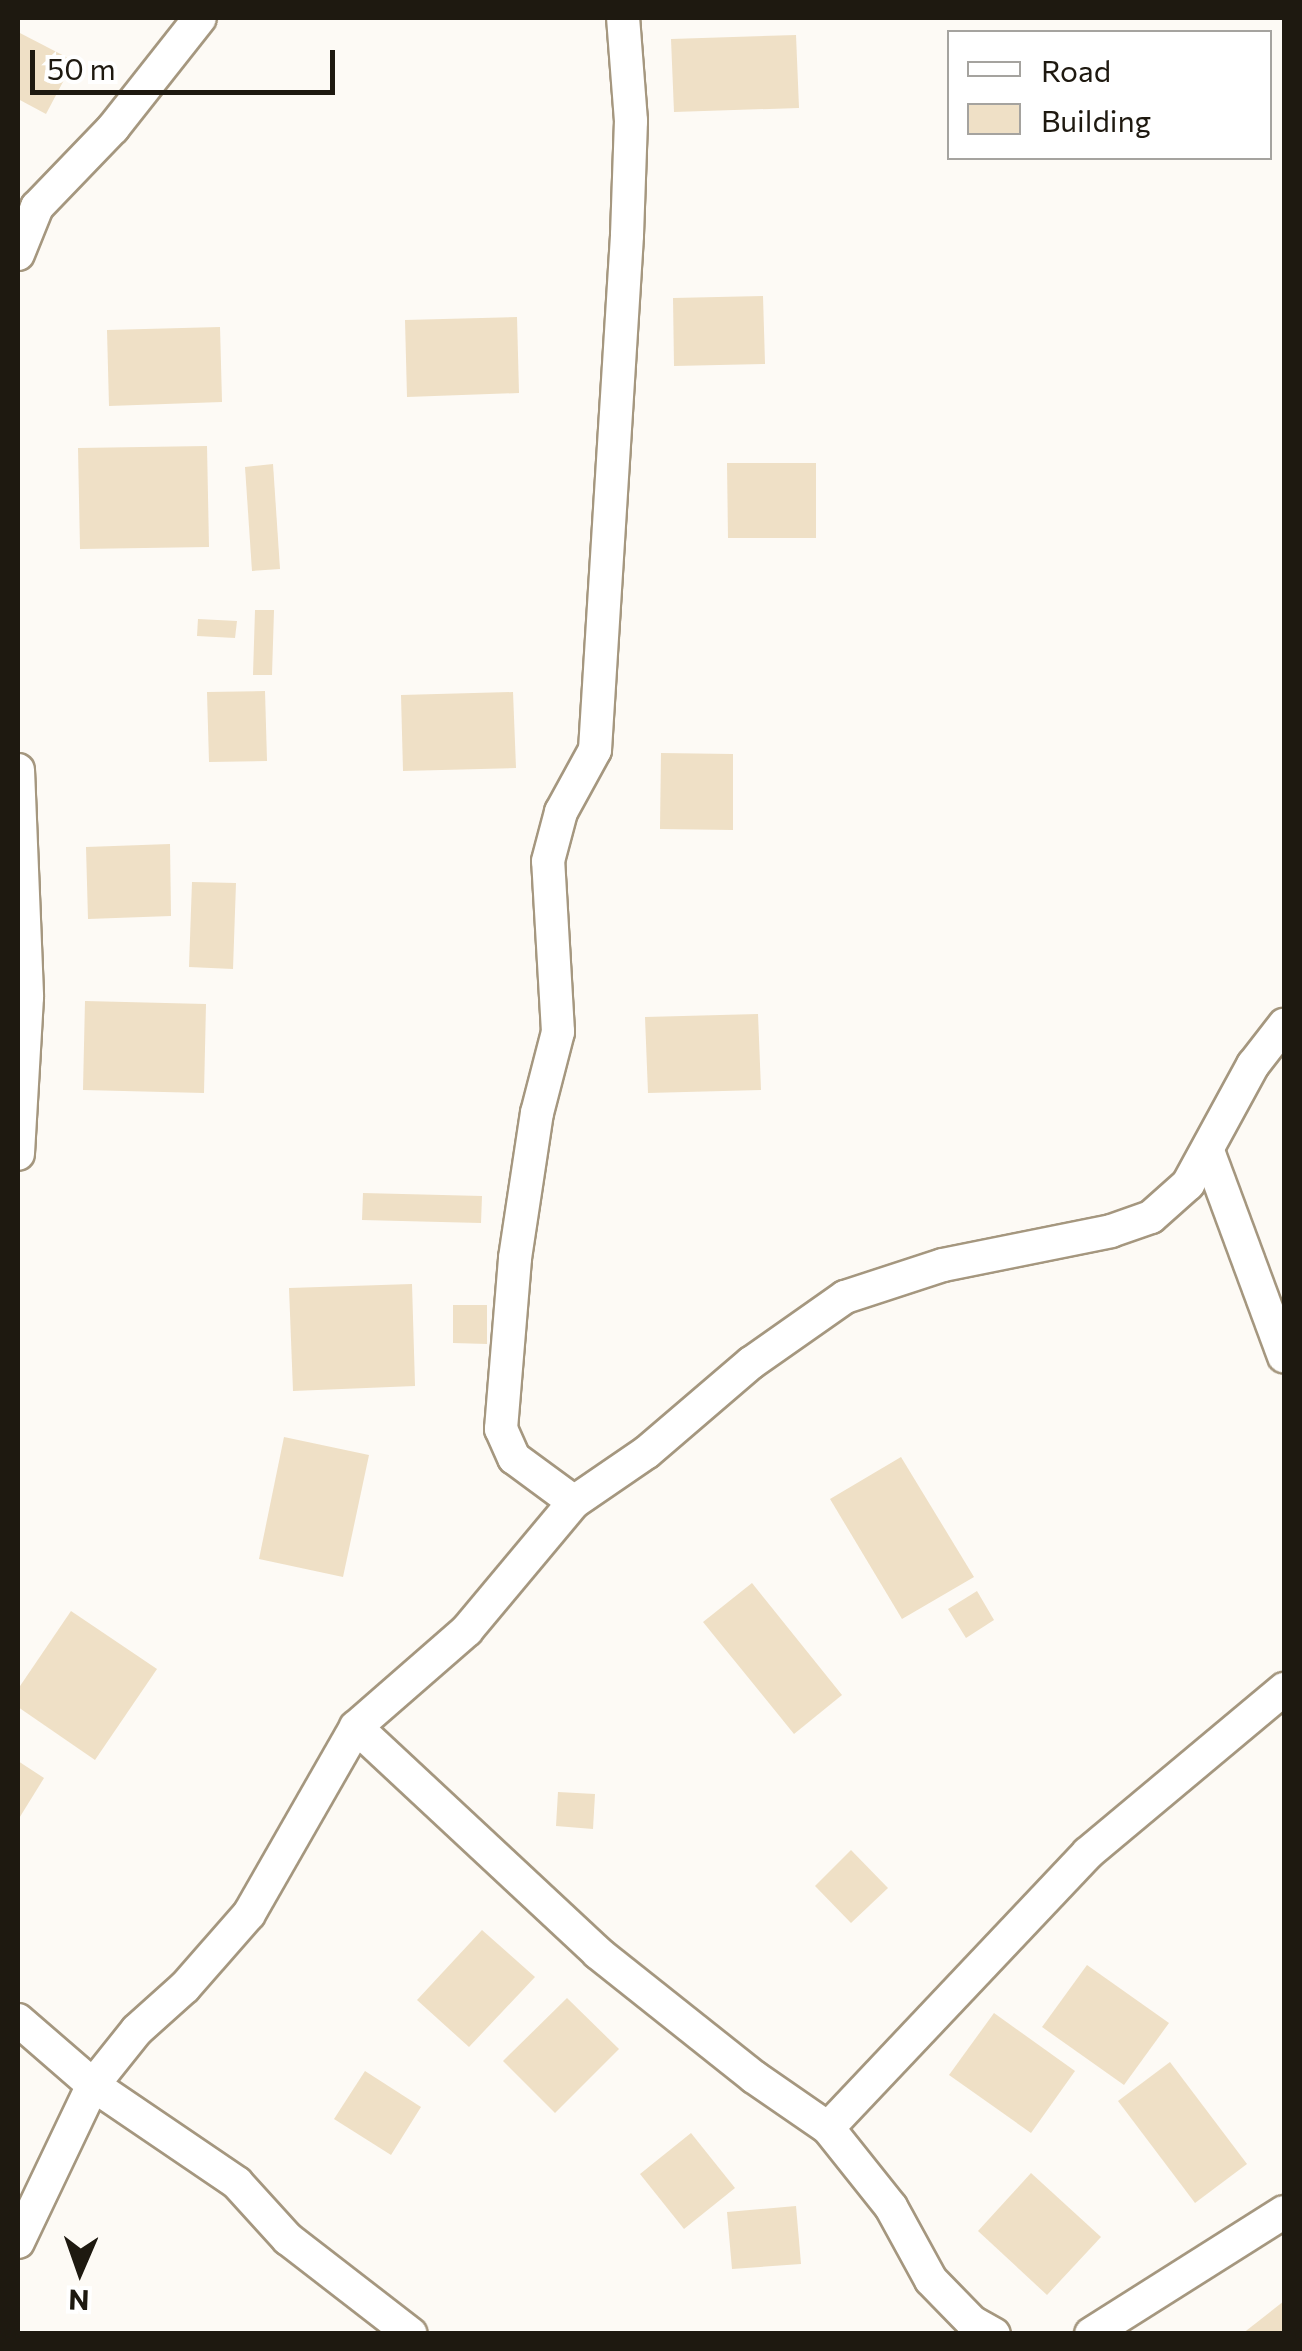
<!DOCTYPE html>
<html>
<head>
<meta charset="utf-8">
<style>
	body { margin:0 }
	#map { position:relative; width:1302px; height:2351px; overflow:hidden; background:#fdfaf5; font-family:Commissioner,sans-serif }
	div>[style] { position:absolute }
	.building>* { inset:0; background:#efe0c6 }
	.roads { filter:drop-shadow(2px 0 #a5977f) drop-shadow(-2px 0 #a5977f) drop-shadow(0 2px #a5977f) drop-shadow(0 -2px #a5977f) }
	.minor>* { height:32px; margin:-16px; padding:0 16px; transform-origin:16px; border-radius:16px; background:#fff }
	span { translate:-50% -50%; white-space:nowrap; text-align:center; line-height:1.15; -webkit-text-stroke:8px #fff; paint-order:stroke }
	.frame { position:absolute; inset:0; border:20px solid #1e1910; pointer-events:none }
	.legend { position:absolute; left:947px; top:30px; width:325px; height:130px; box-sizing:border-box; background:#fff; border:2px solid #a5a39f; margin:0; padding:12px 18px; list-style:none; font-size:30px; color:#1e1910 }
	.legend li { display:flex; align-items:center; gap:20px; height:50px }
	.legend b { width:50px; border:2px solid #a5a39f }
	.north { position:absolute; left:30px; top:2221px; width:100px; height:100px; -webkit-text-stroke:8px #fff; paint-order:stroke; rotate:182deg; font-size:28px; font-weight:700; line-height:40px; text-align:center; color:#1e1910 }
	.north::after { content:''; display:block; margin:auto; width:35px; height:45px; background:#1e1910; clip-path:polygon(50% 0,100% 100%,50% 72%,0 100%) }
	.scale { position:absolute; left:30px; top:50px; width:305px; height:45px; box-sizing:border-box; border:5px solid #1e1910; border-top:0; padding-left:12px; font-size:30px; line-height:35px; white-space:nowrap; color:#1e1910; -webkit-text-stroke:8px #fff; paint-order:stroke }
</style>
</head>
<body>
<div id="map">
	<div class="building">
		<div style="clip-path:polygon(18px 32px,74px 61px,46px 114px,18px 99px)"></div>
		<div style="clip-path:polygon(796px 35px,799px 108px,674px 112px,671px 39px)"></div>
		<div style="clip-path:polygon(763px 296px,765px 364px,674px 366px,673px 298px)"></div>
		<div style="clip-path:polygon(517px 317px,519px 393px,407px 397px,405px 320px)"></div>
		<div style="clip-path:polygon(220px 327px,222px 402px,109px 406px,107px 330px)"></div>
		<div style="clip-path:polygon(207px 446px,209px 547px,80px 549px,78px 448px)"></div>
		<div style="clip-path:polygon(727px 463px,816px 463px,816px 538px,728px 538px)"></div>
		<div style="clip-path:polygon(273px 464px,280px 569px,252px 571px,245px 467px)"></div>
		<div style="clip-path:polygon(255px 610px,274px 610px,272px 675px,253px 675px)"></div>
		<div style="clip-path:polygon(198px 619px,237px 621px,235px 638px,197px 636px)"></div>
		<div style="clip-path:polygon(265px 691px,267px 761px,209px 762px,207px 692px)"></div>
		<div style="clip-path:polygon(513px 692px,516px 768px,403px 771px,401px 695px)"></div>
		<div style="clip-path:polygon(661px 753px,733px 754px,733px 830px,660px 829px)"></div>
		<div style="clip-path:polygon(170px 844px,171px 916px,88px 919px,86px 847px)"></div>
		<div style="clip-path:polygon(192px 882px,236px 883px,233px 969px,189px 967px)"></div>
		<div style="clip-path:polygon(85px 1001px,206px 1004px,204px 1093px,83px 1090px)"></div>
		<div style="clip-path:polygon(758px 1014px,761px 1090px,648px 1093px,645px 1017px)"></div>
		<div style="clip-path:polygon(363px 1193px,482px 1196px,481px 1223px,362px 1220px)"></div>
		<div style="clip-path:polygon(412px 1284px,415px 1386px,293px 1391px,289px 1288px)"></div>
		<div style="clip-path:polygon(453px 1305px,487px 1305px,487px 1344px,453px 1343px)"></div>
		<div style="clip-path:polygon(284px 1437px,369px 1455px,343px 1577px,259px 1559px)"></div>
		<div style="clip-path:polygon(901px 1457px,974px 1577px,902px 1619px,830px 1499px)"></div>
		<div style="clip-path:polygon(752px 1583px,842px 1695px,794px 1734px,703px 1622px)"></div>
		<div style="clip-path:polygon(977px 1591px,994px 1620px,966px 1638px,948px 1609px)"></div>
		<div style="clip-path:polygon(71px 1611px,157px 1669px,95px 1760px,18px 1707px,18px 1689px)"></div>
		<div style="clip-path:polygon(18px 1761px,44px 1778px,18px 1820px)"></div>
		<div style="clip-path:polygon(558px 1792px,595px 1794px,593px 1829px,556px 1826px)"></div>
		<div style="clip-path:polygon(851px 1850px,888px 1888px,851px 1923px,815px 1886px)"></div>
		<div style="clip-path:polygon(482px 1930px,535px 1977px,469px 2047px,417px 2000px)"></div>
		<div style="clip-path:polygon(1087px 1965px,1169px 2023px,1124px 2085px,1042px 2027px)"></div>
		<div style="clip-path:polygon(567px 1998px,619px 2049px,555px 2113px,503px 2061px)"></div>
		<div style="clip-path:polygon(994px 2013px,1075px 2071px,1031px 2133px,949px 2075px)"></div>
		<div style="clip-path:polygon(1170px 2062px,1247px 2164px,1195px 2203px,1118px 2101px)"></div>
		<div style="clip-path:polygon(365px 2071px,421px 2107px,391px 2155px,334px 2119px)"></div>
		<div style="clip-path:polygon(691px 2133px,735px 2188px,684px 2229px,640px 2174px)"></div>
		<div style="clip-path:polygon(1031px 2173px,1101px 2237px,1047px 2295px,978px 2231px)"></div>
		<div style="clip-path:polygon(796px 2206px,801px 2264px,732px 2269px,727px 2212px)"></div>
		<div style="clip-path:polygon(1284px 2301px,1284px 2334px,1242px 2334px)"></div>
	</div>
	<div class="roads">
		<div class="minor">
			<div style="left:18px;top:254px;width:51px;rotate:-68deg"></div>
			<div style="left:37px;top:207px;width:110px;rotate:-46.1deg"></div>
			<div style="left:113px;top:128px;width:140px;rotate:-51.7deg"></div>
			<div style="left:18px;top:770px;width:227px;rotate:87.7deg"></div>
			<div style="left:27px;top:997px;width:157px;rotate:93.3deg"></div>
			<div style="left:1208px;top:1151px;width:219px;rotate:69.7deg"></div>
			<div style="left:574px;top:1502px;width:74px;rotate:-143.7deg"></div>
			<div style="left:514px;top:1458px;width:32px;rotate:-114deg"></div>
			<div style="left:501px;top:1429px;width:172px;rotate:-85.3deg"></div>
			<div style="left:515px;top:1258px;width:147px;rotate:-81.4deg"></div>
			<div style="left:537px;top:1113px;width:84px;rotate:-75.5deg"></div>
			<div style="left:558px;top:1032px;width:171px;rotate:-93.3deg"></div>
			<div style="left:548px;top:861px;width:51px;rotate:-75.1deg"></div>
			<div style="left:561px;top:812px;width:71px;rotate:-61.3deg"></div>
			<div style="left:595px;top:750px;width:516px;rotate:-86.44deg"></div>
			<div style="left:627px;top:235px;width:114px;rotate:-88deg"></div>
			<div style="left:631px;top:121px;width:103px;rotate:-94.4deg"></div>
			<div style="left:356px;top:1727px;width:331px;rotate:43deg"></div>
			<div style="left:598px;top:1953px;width:199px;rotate:38.5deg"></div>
			<div style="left:754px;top:2077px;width:90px;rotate:34.6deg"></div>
			<div style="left:828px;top:2128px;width:101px;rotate:51.4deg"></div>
			<div style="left:891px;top:2207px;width:83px;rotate:61.3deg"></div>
			<div style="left:931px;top:2280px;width:59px;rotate:45.7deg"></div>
			<div style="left:972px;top:2322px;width:25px;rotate:29deg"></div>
			<div style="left:18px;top:2020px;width:99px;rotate:40.9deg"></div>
			<div style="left:93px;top:2085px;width:70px;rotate:-51.3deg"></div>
			<div style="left:137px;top:2030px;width:64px;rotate:-41.9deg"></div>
			<div style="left:185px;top:1987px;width:97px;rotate:-48.8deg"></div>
			<div style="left:249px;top:1914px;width:215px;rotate:-60.2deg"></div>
			<div style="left:356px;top:1727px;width:147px;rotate:-41.1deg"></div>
			<div style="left:467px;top:1630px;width:167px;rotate:-50.1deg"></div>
			<div style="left:574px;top:1502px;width:88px;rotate:-34.4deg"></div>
			<div style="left:647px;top:1452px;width:137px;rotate:-40.6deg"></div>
			<div style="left:751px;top:1363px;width:115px;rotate:-35.1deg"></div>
			<div style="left:845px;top:1297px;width:103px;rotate:-18.1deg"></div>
			<div style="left:943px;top:1265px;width:171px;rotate:-11.4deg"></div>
			<div style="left:1111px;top:1231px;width:42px;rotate:-19.3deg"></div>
			<div style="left:1151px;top:1217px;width:50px;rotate:-41.7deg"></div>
			<div style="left:1188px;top:1184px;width:136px;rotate:-61.4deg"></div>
			<div style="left:1253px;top:1065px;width:51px;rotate:-52.2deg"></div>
			<div style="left:828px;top:2128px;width:378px;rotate:-46.6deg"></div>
			<div style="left:1088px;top:1853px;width:256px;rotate:-39.9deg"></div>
			<div style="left:18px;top:2242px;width:174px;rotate:-64.5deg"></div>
			<div style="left:93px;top:2085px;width:174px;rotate:34.2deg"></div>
			<div style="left:237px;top:2183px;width:76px;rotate:47.7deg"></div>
			<div style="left:288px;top:2239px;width:155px;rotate:37.7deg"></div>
			<div style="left:1091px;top:2334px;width:228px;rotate:-32.3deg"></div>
		</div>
	</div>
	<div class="frame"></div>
	<ul class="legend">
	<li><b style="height:12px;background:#fff"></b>Road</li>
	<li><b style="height:28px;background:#efe0c6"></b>Building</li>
	</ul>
	<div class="north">N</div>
	<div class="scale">50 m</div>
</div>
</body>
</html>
